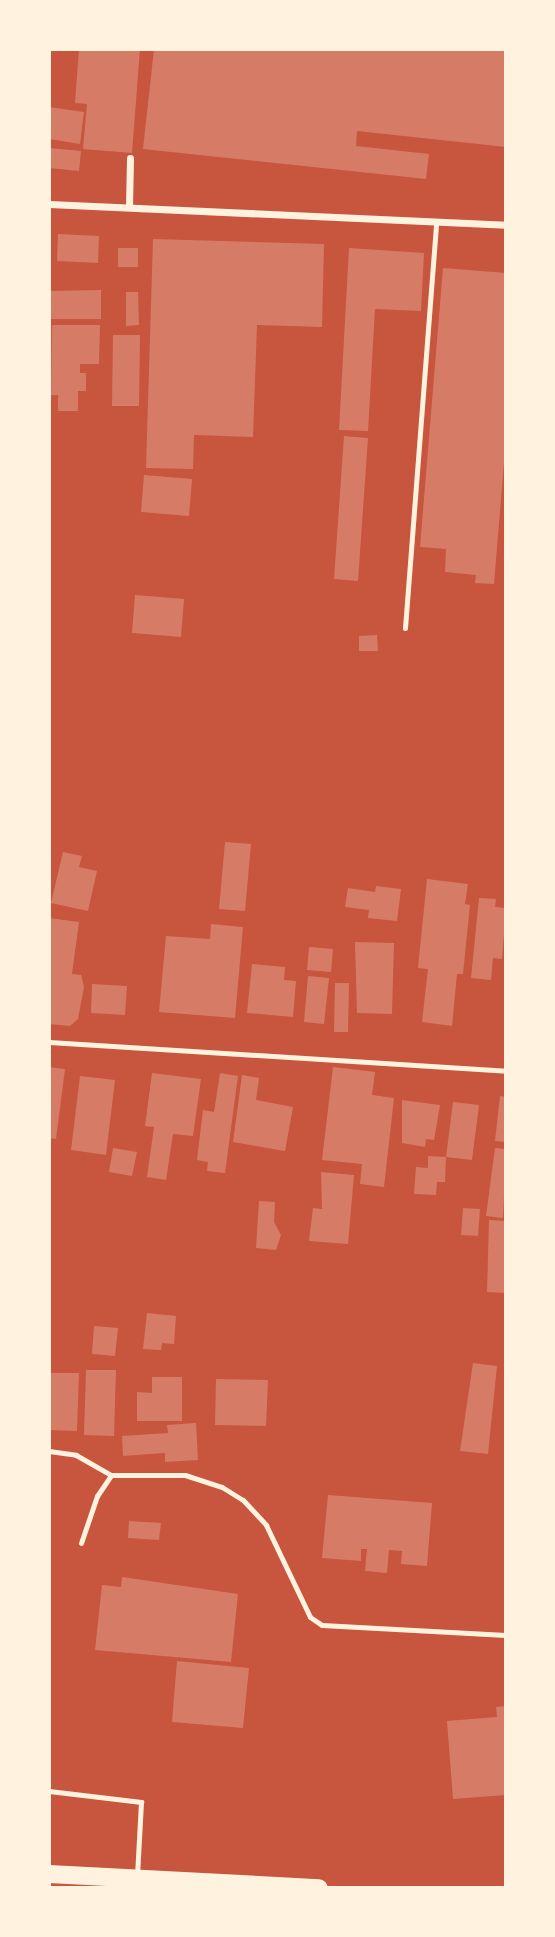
<!DOCTYPE html>
<html>
<head>
<meta charset="utf-8">
<style>
	body { margin:0 }
	#map { position:relative; width:555px; height:1937px; overflow:hidden; background:#c8553d; font-family:Mulish,sans-serif }
	div>[style] { position:absolute }
	.building>* { inset:0; background:#d67c66 }
	.service>* { height:5px; margin:-2.5px; padding:0 2.5px; transform-origin:2.5px; border-radius:2.5px; background:#fff3e0 }
	.minor>* { height:7px; margin:-3.5px; padding:0 3.5px; transform-origin:3.5px; border-radius:3.5px; background:#fff3e0 }
	.primary>* { height:18px; margin:-9px; padding:0 9px; transform-origin:9px; border-radius:9px; background:#fff3e0 }
	span { translate:-50% -50%; white-space:nowrap; text-align:center; line-height:1.15; -webkit-text-stroke:7px #fff3e0; paint-order:stroke }
	.frame { position:absolute; inset:0; border:51px solid #fff3e0; pointer-events:none }
</style>
</head>
<body>
<div id="map">
	<div class="building">
		<div style="clip-path:polygon(79px 49px,140px 49px,132px 153px,83px 149px,87px 104px,75px 103px)"></div>
		<div style="clip-path:polygon(154px 49px,506px 49px,506px 147px,357px 131px,356px 146px,429px 154px,426px 179px,143px 149px)"></div>
		<div style="clip-path:polygon(49px 107px,84px 112px,80px 144px,49px 139px)"></div>
		<div style="clip-path:polygon(49px 148px,81px 151px,79px 171px,49px 168px)"></div>
		<div style="clip-path:polygon(58px 234px,99px 236px,98px 263px,57px 261px)"></div>
		<div style="clip-path:polygon(153px 239px,324px 244px,322px 327px,257px 325px,253px 437px,194px 435px,193px 469px,146px 468px)"></div>
		<div style="clip-path:polygon(118px 248px,138px 248px,138px 267px,118px 267px)"></div>
		<div style="clip-path:polygon(349px 248px,424px 253px,421px 311px,375px 309px,368px 431px,339px 430px)"></div>
		<div style="clip-path:polygon(443px 268px,506px 273px,506px 438px,494px 584px,475px 583px,476px 575px,445px 572px,446px 549px,420px 547px)"></div>
		<div style="clip-path:polygon(101px 290px,101px 319px,49px 319px,49px 291px)"></div>
		<div style="clip-path:polygon(126px 292px,138px 292px,139px 325px,126px 326px)"></div>
		<div style="clip-path:polygon(52px 325px,100px 325px,99px 364px,80px 364px,80px 373px,86px 373px,86px 391px,78px 391px,78px 411px,58px 411px,58px 395px,51px 395px)"></div>
		<div style="clip-path:polygon(113px 335px,140px 335px,139px 406px,112px 406px)"></div>
		<div style="clip-path:polygon(344px 436px,368px 438px,358px 581px,334px 579px)"></div>
		<div style="clip-path:polygon(144px 475px,192px 479px,189px 516px,141px 512px)"></div>
		<div style="clip-path:polygon(135px 595px,184px 599px,181px 637px,132px 633px)"></div>
		<div style="clip-path:polygon(377px 635px,378px 651px,359px 651px,359px 636px)"></div>
		<div style="clip-path:polygon(225px 842px,251px 844px,245px 911px,219px 909px)"></div>
		<div style="clip-path:polygon(63px 852px,82px 856px,79px 867px,97px 871px,88px 911px,51px 903px)"></div>
		<div style="clip-path:polygon(427px 879px,468px 884px,465px 904px,470px 905px,463px 974px,457px 974px,452px 1026px,422px 1022px,428px 969px,418px 968px)"></div>
		<div style="clip-path:polygon(376px 886px,401px 889px,397px 921px,368px 918px,369px 910px,345px 907px,348px 888px,375px 892px)"></div>
		<div style="clip-path:polygon(479px 898px,496px 899px,495px 907px,506px 908px,502px 959px,493px 958px,491px 980px,471px 978px)"></div>
		<div style="clip-path:polygon(49px 918px,79px 922px,72px 974px,81px 975px,84px 987px,78px 1019px,70px 1026px,49px 1024px)"></div>
		<div style="clip-path:polygon(211px 924px,243px 927px,235px 1018px,159px 1012px,166px 936px,210px 939px)"></div>
		<div style="clip-path:polygon(355px 942px,394px 943px,392px 1014px,357px 1013px)"></div>
		<div style="clip-path:polygon(309px 947px,333px 949px,331px 972px,307px 970px)"></div>
		<div style="clip-path:polygon(252px 964px,285px 967px,284px 980px,296px 981px,293px 1017px,247px 1013px)"></div>
		<div style="clip-path:polygon(308px 976px,329px 978px,324px 1024px,304px 1022px)"></div>
		<div style="clip-path:polygon(335px 983px,349px 983px,348px 1032px,334px 1032px)"></div>
		<div style="clip-path:polygon(92px 984px,127px 986px,125px 1015px,91px 1013px)"></div>
		<div style="clip-path:polygon(49px 1067px,65px 1069px,56px 1139px,49px 1138px)"></div>
		<div style="clip-path:polygon(333px 1067px,375px 1072px,372px 1095px,394px 1098px,384px 1187px,360px 1184px,362px 1164px,322px 1160px)"></div>
		<div style="clip-path:polygon(152px 1073px,201px 1079px,193px 1136px,173px 1134px,166px 1180px,147px 1177px,154px 1127px,145px 1126px)"></div>
		<div style="clip-path:polygon(220px 1073px,238px 1076px,225px 1173px,207px 1171px,208px 1162px,197px 1160px,203px 1110px,214px 1112px)"></div>
		<div style="clip-path:polygon(242px 1075px,259px 1078px,256px 1100px,293px 1107px,285px 1151px,233px 1142px)"></div>
		<div style="clip-path:polygon(80px 1076px,115px 1080px,106px 1155px,71px 1150px)"></div>
		<div style="clip-path:polygon(500px 1096px,506px 1097px,506px 1142px,495px 1141px)"></div>
		<div style="clip-path:polygon(402px 1100px,440px 1105px,434px 1140px,426px 1139px,425px 1147px,402px 1143px)"></div>
		<div style="clip-path:polygon(453px 1102px,479px 1105px,472px 1160px,446px 1157px)"></div>
		<div style="clip-path:polygon(113px 1148px,137px 1152px,132px 1176px,109px 1172px)"></div>
		<div style="clip-path:polygon(495px 1148px,506px 1149px,503px 1218px,486px 1216px)"></div>
		<div style="clip-path:polygon(428px 1156px,446px 1157px,445px 1182px,437px 1182px,436px 1195px,414px 1194px,416px 1167px,428px 1168px)"></div>
		<div style="clip-path:polygon(321px 1172px,354px 1175px,348px 1244px,309px 1241px,313px 1208px,322px 1209px)"></div>
		<div style="clip-path:polygon(259px 1201px,275px 1202px,274px 1222px,281px 1235px,276px 1250px,256px 1248px)"></div>
		<div style="clip-path:polygon(463px 1208px,480px 1209px,478px 1236px,461px 1235px)"></div>
		<div style="clip-path:polygon(489px 1220px,506px 1221px,506px 1293px,487px 1292px)"></div>
		<div style="clip-path:polygon(147px 1313px,176px 1316px,174px 1344px,162px 1343px,161px 1350px,143px 1349px)"></div>
		<div style="clip-path:polygon(94px 1326px,118px 1328px,115px 1356px,92px 1354px)"></div>
		<div style="clip-path:polygon(473px 1363px,497px 1366px,488px 1454px,460px 1451px)"></div>
		<div style="clip-path:polygon(86px 1370px,116px 1370px,114px 1436px,84px 1435px)"></div>
		<div style="clip-path:polygon(49px 1373px,79px 1373px,77px 1431px,49px 1430px)"></div>
		<div style="clip-path:polygon(152px 1377px,182px 1377px,182px 1421px,137px 1421px,137px 1392px,152px 1393px)"></div>
		<div style="clip-path:polygon(216px 1379px,268px 1380px,266px 1426px,215px 1425px)"></div>
		<div style="clip-path:polygon(196px 1423px,198px 1460px,165px 1462px,165px 1453px,123px 1456px,122px 1436px,168px 1433px,167px 1425px)"></div>
		<div style="clip-path:polygon(328px 1495px,432px 1503px,427px 1566px,401px 1564px,402px 1551px,389px 1550px,387px 1573px,365px 1571px,367px 1549px,361px 1549px,361px 1561px,322px 1558px)"></div>
		<div style="clip-path:polygon(129px 1521px,161px 1523px,159px 1540px,128px 1538px)"></div>
		<div style="clip-path:polygon(122px 1577px,238px 1594px,231px 1662px,95px 1650px,102px 1585px,121px 1587px)"></div>
		<div style="clip-path:polygon(177px 1661px,249px 1668px,243px 1728px,172px 1722px)"></div>
		<div style="clip-path:polygon(506px 1706px,506px 1795px,453px 1799px,447px 1721px,497px 1717px,496px 1707px)"></div>
	</div>
	<div class="service">
		<div style="left:405px;top:628px;width:406px;rotate:-85.6deg"></div>
		<div style="left:49px;top:1042px;width:458px;rotate:3.6deg"></div>
		<div style="left:49px;top:1451px;width:27px;rotate:8deg"></div>
		<div style="left:76px;top:1455px;width:40px;rotate:29.7deg"></div>
		<div style="left:111px;top:1475px;width:74px"></div>
		<div style="left:185px;top:1475px;width:39px;rotate:18deg"></div>
		<div style="left:222px;top:1487px;width:25px;rotate:32deg"></div>
		<div style="left:243px;top:1500px;width:34px;rotate:47deg"></div>
		<div style="left:266px;top:1525px;width:102px;rotate:64.4deg"></div>
		<div style="left:310px;top:1617px;width:14px;rotate:34deg"></div>
		<div style="left:322px;top:1625px;width:184px;rotate:3.1deg"></div>
		<div style="left:81px;top:1543px;width:50px;rotate:-71.2deg"></div>
		<div style="left:97px;top:1496px;width:25px;rotate:-56deg"></div>
		<div style="left:49px;top:1791px;width:93px;rotate:6.8deg"></div>
		<div style="left:141px;top:1802px;width:73px;rotate:93.1deg"></div>
	</div>
	<div class="minor">
		<div style="left:49px;top:204px;width:457px;rotate:2.6deg"></div>
		<div style="left:129px;top:207px;width:49px;rotate:-88.8deg"></div>
	</div>
	<div class="primary">
		<div style="left:49px;top:1874px;width:270px;rotate:3deg"></div>
	</div>
	<div class="frame"></div>
</div>
</body>
</html>
